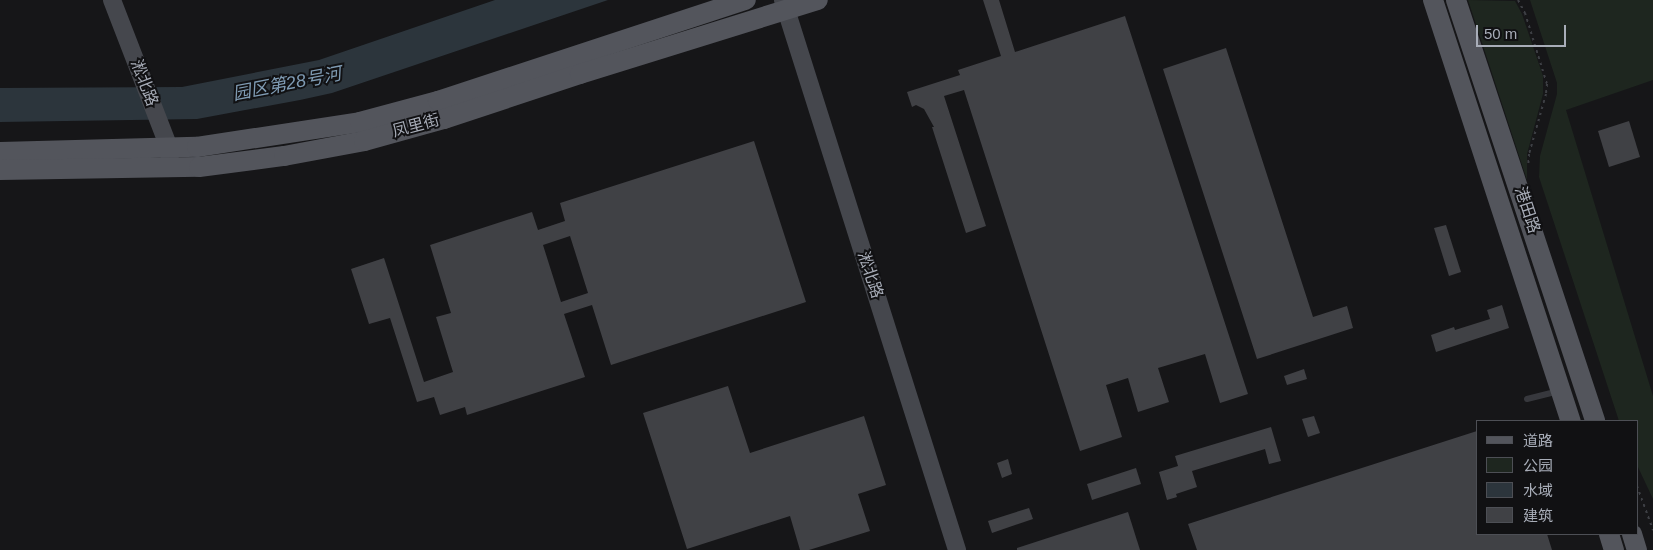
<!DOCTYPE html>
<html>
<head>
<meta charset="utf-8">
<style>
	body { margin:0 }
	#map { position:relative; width:1653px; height:550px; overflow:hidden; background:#161618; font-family:Arial,"Noto Sans SC",sans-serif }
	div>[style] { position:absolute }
	.green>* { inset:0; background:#1e261f }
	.water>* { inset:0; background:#2c353c }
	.building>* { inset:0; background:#404145 }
	.path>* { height:2px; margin-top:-1px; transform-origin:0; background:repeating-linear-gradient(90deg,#3d3f44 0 2.5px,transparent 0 6.5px) }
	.lane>* { height:6px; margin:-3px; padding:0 3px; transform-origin:3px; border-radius:3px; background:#37383d }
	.secondary>* { height:18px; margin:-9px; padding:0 9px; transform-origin:9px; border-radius:9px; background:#45474d }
	.primary>* { height:20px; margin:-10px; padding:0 10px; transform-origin:10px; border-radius:10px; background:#53555c }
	span { translate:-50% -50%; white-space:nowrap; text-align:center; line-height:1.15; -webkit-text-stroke:4px #111113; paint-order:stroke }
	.street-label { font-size:16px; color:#a8adb8 }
	.water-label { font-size:18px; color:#7f9bb3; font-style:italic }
	.legend { position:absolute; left:1476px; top:420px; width:162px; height:115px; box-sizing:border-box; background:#111113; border:1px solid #4d4f55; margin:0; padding:6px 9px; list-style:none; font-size:15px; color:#a8adb8 }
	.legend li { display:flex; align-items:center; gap:10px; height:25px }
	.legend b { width:25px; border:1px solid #4d4f55 }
	.scale { position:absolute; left:1476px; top:25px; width:90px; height:22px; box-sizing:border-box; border:2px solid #a8adb8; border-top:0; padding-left:6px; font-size:15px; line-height:18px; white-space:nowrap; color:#a8adb8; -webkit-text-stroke:4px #111113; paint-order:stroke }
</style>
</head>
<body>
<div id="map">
	<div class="green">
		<div style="clip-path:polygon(1468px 0,1515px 1px,1522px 14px,1543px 76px,1543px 94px,1527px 154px,1527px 180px)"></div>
		<div style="clip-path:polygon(1530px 0,1653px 0,1653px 80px,1566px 110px,1653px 396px,1653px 499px,1637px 465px,1637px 421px,1619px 421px,1539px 177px,1540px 156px,1557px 94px,1557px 83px)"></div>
	</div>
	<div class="water">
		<div style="clip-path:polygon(495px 0,608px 0,332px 93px,300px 100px,197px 119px,0 122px,0 88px,182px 87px,319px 60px)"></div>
	</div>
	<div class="building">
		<div style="clip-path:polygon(983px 0,999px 0,1015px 52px,1125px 16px,1248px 394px,1220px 403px,1205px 354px,1158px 368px,1169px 402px,1138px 412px,1128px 378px,1106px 385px,1122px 437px,1080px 451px,964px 90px,944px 96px,986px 226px,966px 233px,932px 127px,934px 127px,924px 109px,916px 105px,912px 107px,907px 92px,960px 75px,958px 70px,1001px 56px)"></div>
		<div style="clip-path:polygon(1226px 48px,1313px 317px,1347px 306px,1353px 328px,1257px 359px,1163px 69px)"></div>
		<div style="clip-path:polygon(1629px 121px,1640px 157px,1609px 167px,1598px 131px)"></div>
		<div style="clip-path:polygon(evenodd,754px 141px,806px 302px,611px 365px,592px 305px,564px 314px,585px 377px,467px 415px,465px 407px,440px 415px,434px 397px,417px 402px,390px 318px,369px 324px,351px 269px,384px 258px,424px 382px,453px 372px,436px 317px,451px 313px,430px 245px,532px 212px,538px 230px,565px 221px,560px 203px,754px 141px,570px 236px,588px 293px,561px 302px,543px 245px,570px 236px)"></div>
		<div style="clip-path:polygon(1446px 225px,1461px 272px,1449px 276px,1434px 228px)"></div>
		<div style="clip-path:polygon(1502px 305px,1509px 328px,1436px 352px,1431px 335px,1454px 327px,1455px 330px,1490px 319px,1487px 310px)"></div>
		<div style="clip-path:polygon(1304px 369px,1307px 379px,1287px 385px,1284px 376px)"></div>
		<div style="clip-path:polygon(728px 386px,750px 453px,864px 416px,886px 485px,858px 494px,870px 531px,809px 550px,800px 550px,790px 516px,687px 549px,643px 413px)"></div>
		<div style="clip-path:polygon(1314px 416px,1320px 433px,1308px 437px,1302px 419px)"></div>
		<div style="clip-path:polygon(1271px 427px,1281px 461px,1269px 464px,1265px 449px,1192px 471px,1197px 487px,1176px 494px,1177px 497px,1167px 500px,1159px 472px,1178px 466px,1175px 456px)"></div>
		<div style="clip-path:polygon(1477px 431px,1477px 534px,1547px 534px,1552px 550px,1197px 550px,1188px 524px)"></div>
		<div style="clip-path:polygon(1008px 459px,1012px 474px,1002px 478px,997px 463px)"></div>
		<div style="clip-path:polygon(1136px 468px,1141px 484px,1092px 500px,1087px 484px)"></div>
		<div style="clip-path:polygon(1029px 508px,1033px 519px,992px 533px,988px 521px)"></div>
		<div style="clip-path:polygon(1128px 512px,1140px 550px,1017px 550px,1017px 548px)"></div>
	</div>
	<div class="path">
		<div style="left:1518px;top:0;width:15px;rotate:62deg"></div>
		<div style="left:1525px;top:13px;width:74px;rotate:72.8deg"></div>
		<div style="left:1547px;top:84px;width:10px;rotate:96deg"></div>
		<div style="left:1546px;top:94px;width:62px;rotate:105.8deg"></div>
		<div style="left:1529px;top:154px;width:13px;rotate:94deg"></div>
		<div style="left:1637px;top:486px;width:47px;rotate:70deg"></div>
	</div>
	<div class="lane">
		<div style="left:1527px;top:399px;width:34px;rotate:-14deg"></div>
	</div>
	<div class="secondary">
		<div style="left:112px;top:0;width:159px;rotate:68.9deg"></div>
		<div style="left:169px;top:148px;width:13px;rotate:86deg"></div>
		<div style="left:783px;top:0;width:577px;rotate:72.44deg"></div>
	</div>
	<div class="primary">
		<div style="left:1433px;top:0;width:443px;rotate:71.9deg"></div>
		<div style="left:1456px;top:0;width:443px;rotate:71.7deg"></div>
		<div style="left:0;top:152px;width:197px;rotate:-1.5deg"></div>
		<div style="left:197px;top:147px;width:165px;rotate:-8.7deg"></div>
		<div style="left:360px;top:122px;width:81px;rotate:-15.1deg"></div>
		<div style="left:438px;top:101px;width:324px;rotate:-18.2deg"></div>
		<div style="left:0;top:170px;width:199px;rotate:-0.9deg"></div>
		<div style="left:199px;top:167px;width:86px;rotate:-7.4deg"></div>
		<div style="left:284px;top:156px;width:81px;rotate:-10.6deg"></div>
		<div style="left:364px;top:141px;width:83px;rotate:-15.4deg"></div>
		<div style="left:444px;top:119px;width:143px;rotate:-18.3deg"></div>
		<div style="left:580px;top:74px;width:249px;rotate:-17.3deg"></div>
		<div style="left:1609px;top:534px;width:17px;rotate:73deg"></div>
		<div style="left:1632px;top:534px;width:17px;rotate:73deg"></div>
	</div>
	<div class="street-label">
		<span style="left:144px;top:83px;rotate:69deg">淞北路</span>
		<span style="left:416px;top:126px;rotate:-15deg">凤里街</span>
		<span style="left:1527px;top:210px;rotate:72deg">港田路</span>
		<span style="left:870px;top:275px;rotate:72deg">淞北路</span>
	</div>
	<div class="water-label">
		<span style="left:287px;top:84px;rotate:-11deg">园区第28号河</span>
	</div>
	<ul class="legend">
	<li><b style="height:6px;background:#53555c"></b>道路</li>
	<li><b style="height:14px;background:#1e261f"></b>公园</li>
	<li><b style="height:14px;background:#2c353c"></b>水域</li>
	<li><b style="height:14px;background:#404145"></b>建筑</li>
	</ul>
	<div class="scale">50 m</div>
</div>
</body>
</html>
